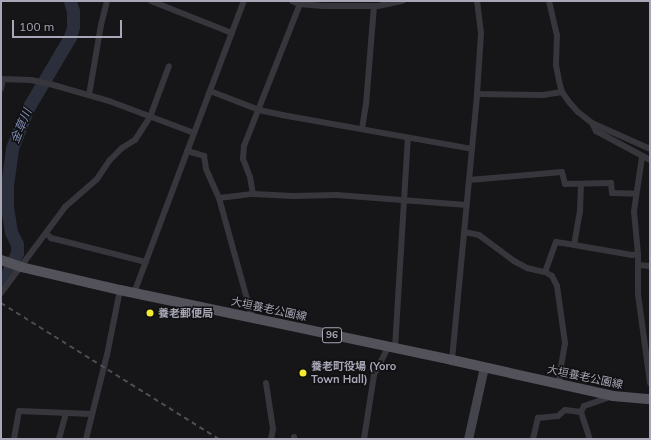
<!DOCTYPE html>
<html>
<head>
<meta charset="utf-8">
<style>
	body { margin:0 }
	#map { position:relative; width:651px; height:440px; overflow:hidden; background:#161517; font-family:Mulish,"Noto Sans JP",sans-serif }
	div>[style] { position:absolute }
	.river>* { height:13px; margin:-6.5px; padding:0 6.5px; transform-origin:6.5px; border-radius:6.5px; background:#2b2f3b }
	.street>* { height:6px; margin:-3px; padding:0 3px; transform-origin:3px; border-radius:3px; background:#37363c }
	.secondary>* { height:9px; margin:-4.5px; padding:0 4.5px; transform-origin:4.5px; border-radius:4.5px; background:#44444c }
	.primary>* { height:10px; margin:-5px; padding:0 5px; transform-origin:5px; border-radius:5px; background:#53525b }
	.rail>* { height:2px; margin-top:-1px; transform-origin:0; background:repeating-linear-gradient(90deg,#4d4d55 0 5px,transparent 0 9px) }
	.dots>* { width:11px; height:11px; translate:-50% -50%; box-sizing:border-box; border:2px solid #111012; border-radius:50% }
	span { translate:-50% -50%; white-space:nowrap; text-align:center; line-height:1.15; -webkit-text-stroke:3px #111012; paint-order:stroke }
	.shield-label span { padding:1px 3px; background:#111012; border:1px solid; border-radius:3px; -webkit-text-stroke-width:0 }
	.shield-label { font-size:10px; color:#a7a7b7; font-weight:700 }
	.street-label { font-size:11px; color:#a7a7b7 }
	.poi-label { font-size:11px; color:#a7a7b7; font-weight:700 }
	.left { translate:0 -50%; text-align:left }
	.water-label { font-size:12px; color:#7d8bb3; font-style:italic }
	.frame { position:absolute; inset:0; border:2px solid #a7a7b7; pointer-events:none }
	.scale { position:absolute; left:12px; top:20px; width:110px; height:18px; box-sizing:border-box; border:2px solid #a7a7b7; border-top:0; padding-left:5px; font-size:12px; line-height:14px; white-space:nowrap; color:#a7a7b7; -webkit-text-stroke:3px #111012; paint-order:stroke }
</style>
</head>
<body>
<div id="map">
	<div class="river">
		<div style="left:1px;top:281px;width:9px;rotate:-49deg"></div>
		<div style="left:7px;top:274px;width:23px;rotate:-65deg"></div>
		<div style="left:17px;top:253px;width:9px;rotate:-90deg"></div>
		<div style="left:17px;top:244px;width:13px;rotate:-117deg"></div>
		<div style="left:11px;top:232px;width:24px;rotate:-99deg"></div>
		<div style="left:7px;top:208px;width:23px;rotate:-90deg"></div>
		<div style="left:7px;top:185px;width:37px;rotate:-82deg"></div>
		<div style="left:12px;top:148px;width:43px;rotate:-68.2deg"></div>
		<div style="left:28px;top:108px;width:82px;rotate:-59.4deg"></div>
		<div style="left:70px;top:37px;width:10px;rotate:-73deg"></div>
		<div style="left:73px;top:27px;width:16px;rotate:-90deg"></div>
		<div style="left:73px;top:11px;width:10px;rotate:-107deg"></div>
	</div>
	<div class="street">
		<div style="left:151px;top:1px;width:87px;rotate:21.6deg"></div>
		<div style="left:292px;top:1px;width:8px;rotate:23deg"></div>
		<div style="left:299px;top:4px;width:24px;rotate:5deg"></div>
		<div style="left:323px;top:6px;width:55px"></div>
		<div style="left:378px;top:6px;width:25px;rotate:-12deg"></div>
		<div style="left:549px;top:1px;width:35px;rotate:77deg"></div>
		<div style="left:557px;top:35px;width:30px;rotate:92deg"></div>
		<div style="left:556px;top:65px;width:16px;rotate:79deg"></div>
		<div style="left:559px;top:81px;width:11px;rotate:75deg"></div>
		<div style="left:562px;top:92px;width:12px;rotate:55deg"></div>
		<div style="left:569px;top:102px;width:13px;rotate:48deg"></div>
		<div style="left:578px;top:112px;width:18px;rotate:38deg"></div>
		<div style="left:592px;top:123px;width:64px;rotate:24.1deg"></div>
		<div style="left:1px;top:79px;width:30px;rotate:2deg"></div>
		<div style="left:31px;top:80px;width:19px;rotate:12deg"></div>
		<div style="left:50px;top:84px;width:61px;rotate:16.1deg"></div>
		<div style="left:109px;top:101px;width:91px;rotate:20.6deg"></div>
		<div style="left:1px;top:89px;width:10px;rotate:-79deg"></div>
		<div style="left:210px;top:91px;width:53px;rotate:21.2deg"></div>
		<div style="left:259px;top:110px;width:24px;rotate:12deg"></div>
		<div style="left:282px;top:115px;width:193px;rotate:10.1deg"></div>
		<div style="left:477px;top:94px;width:66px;rotate:0.9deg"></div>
		<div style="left:543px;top:95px;width:19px;rotate:-9deg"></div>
		<div style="left:89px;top:95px;width:71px;rotate:-80.3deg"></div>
		<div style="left:101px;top:25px;width:25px;rotate:-76deg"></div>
		<div style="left:592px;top:123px;width:9px;rotate:63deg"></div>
		<div style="left:596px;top:131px;width:61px;rotate:28.2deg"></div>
		<div style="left:362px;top:129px;width:24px;rotate:-81deg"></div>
		<div style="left:366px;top:105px;width:99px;rotate:-85.4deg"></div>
		<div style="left:187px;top:151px;width:18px;rotate:16deg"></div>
		<div style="left:204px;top:156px;width:13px;rotate:81deg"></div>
		<div style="left:206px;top:169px;width:32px;rotate:66deg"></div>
		<div style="left:219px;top:198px;width:123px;rotate:74.5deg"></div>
		<div style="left:642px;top:157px;width:55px;rotate:98.4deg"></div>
		<div style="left:634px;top:211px;width:43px;rotate:84.7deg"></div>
		<div style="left:638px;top:254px;width:40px;rotate:90deg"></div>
		<div style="left:638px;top:294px;width:90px;rotate:82.3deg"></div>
		<div style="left:469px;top:180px;width:93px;rotate:-4.9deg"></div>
		<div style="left:562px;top:172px;width:12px;rotate:76deg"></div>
		<div style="left:565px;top:184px;width:46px;rotate:-1.2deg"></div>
		<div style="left:611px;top:183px;width:10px;rotate:84deg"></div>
		<div style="left:612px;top:193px;width:24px;rotate:2deg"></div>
		<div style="left:253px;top:194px;width:17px;rotate:-100deg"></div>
		<div style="left:250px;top:177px;width:19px;rotate:-111deg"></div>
		<div style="left:243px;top:159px;width:13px;rotate:-86deg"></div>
		<div style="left:244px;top:146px;width:156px;rotate:-68.5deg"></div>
		<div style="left:219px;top:198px;width:34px;rotate:-7deg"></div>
		<div style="left:253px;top:194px;width:40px;rotate:2.9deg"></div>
		<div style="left:293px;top:196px;width:44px;rotate:-1.3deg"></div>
		<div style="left:337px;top:195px;width:130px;rotate:4.4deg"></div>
		<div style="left:464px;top:232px;width:15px;rotate:11deg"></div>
		<div style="left:479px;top:235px;width:44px;rotate:36.6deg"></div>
		<div style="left:514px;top:261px;width:15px;rotate:28deg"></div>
		<div style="left:527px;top:268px;width:18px;rotate:13deg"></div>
		<div style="left:545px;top:272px;width:8px;rotate:30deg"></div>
		<div style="left:552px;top:276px;width:11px;rotate:63deg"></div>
		<div style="left:557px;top:286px;width:58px;rotate:82deg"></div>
		<div style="left:565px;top:343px;width:42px;rotate:99.7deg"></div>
		<div style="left:47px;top:234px;width:6px;rotate:45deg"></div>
		<div style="left:51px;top:238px;width:98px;rotate:14.2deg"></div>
		<div style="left:574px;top:245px;width:59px;rotate:9.8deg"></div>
		<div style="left:632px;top:255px;width:6px;rotate:-9deg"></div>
		<div style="left:638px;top:265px;width:12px;rotate:5deg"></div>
		<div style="left:545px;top:272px;width:32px;rotate:-70deg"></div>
		<div style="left:556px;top:242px;width:18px;rotate:9deg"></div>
		<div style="left:574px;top:245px;width:34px;rotate:-80deg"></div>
		<div style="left:580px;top:212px;width:28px;rotate:-88deg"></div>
		<div style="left:1px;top:293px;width:107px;rotate:-53.3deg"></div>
		<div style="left:65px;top:207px;width:43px;rotate:-41.2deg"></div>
		<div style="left:97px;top:179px;width:23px;rotate:-56deg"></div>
		<div style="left:110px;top:160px;width:17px;rotate:-45deg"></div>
		<div style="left:122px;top:148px;width:15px;rotate:-32deg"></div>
		<div style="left:135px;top:140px;width:27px;rotate:-57deg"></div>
		<div style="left:150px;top:117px;width:54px;rotate:-69.6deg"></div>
		<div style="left:134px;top:293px;width:312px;rotate:-69.4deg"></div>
		<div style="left:395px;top:348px;width:210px;rotate:-86.5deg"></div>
		<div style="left:452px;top:360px;width:267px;rotate:-84.6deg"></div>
		<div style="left:477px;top:94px;width:61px;rotate:-86.2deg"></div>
		<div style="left:481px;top:33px;width:32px;rotate:-97deg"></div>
		<div style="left:266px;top:383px;width:47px;rotate:81.3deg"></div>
		<div style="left:273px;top:429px;width:10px;rotate:101deg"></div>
		<div style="left:581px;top:412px;width:7px;rotate:-63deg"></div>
		<div style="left:584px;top:406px;width:31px;rotate:-19deg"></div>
		<div style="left:581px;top:412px;width:28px;rotate:72deg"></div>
		<div style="left:14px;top:439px;width:28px;rotate:-80deg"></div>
		<div style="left:19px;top:411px;width:73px;rotate:2.4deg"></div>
		<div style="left:59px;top:439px;width:27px;rotate:-75deg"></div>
		<div style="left:86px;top:439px;width:87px;rotate:-76deg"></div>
		<div style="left:107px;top:355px;width:66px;rotate:-78.7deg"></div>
		<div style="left:294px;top:439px;width:2px;rotate:-90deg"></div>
		<div style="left:364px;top:439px;width:65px;rotate:-81.1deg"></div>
		<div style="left:374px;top:375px;width:31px;rotate:-63deg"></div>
		<div style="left:533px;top:439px;width:22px;rotate:-77deg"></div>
		<div style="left:538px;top:418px;width:20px;rotate:-6deg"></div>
		<div style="left:558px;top:416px;width:9px;rotate:-41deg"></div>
		<div style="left:565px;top:410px;width:16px;rotate:7deg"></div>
	</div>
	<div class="secondary">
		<div style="left:468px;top:439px;width:74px;rotate:-77.5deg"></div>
	</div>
	<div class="primary">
		<div style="left:1px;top:260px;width:21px;rotate:19deg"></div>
		<div style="left:21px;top:267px;width:102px;rotate:13.1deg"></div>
		<div style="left:120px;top:290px;width:339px;rotate:11.9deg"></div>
		<div style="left:452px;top:360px;width:165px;rotate:12.6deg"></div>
		<div style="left:613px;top:396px;width:37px;rotate:5deg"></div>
	</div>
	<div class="rail">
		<div style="left:1px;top:303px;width:257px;rotate:32deg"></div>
	</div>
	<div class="dots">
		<div style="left:150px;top:313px;background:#f5ea2f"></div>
		<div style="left:303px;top:373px;background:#f5ea2f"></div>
	</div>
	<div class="shield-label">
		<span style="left:332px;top:335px">96</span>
	</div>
	<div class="street-label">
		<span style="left:269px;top:309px;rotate:12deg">大垣養老公園線</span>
		<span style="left:585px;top:377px;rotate:12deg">大垣養老公園線</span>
	</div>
	<div class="poi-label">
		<span class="left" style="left:158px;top:313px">養老郵便局</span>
		<span class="left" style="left:311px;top:373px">養老町役場 (Yoro<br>Town Hall)</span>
	</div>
	<div class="water-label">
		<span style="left:21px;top:126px;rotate:-67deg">金草川</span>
	</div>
	<div class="frame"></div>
	<div class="scale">100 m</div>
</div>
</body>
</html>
